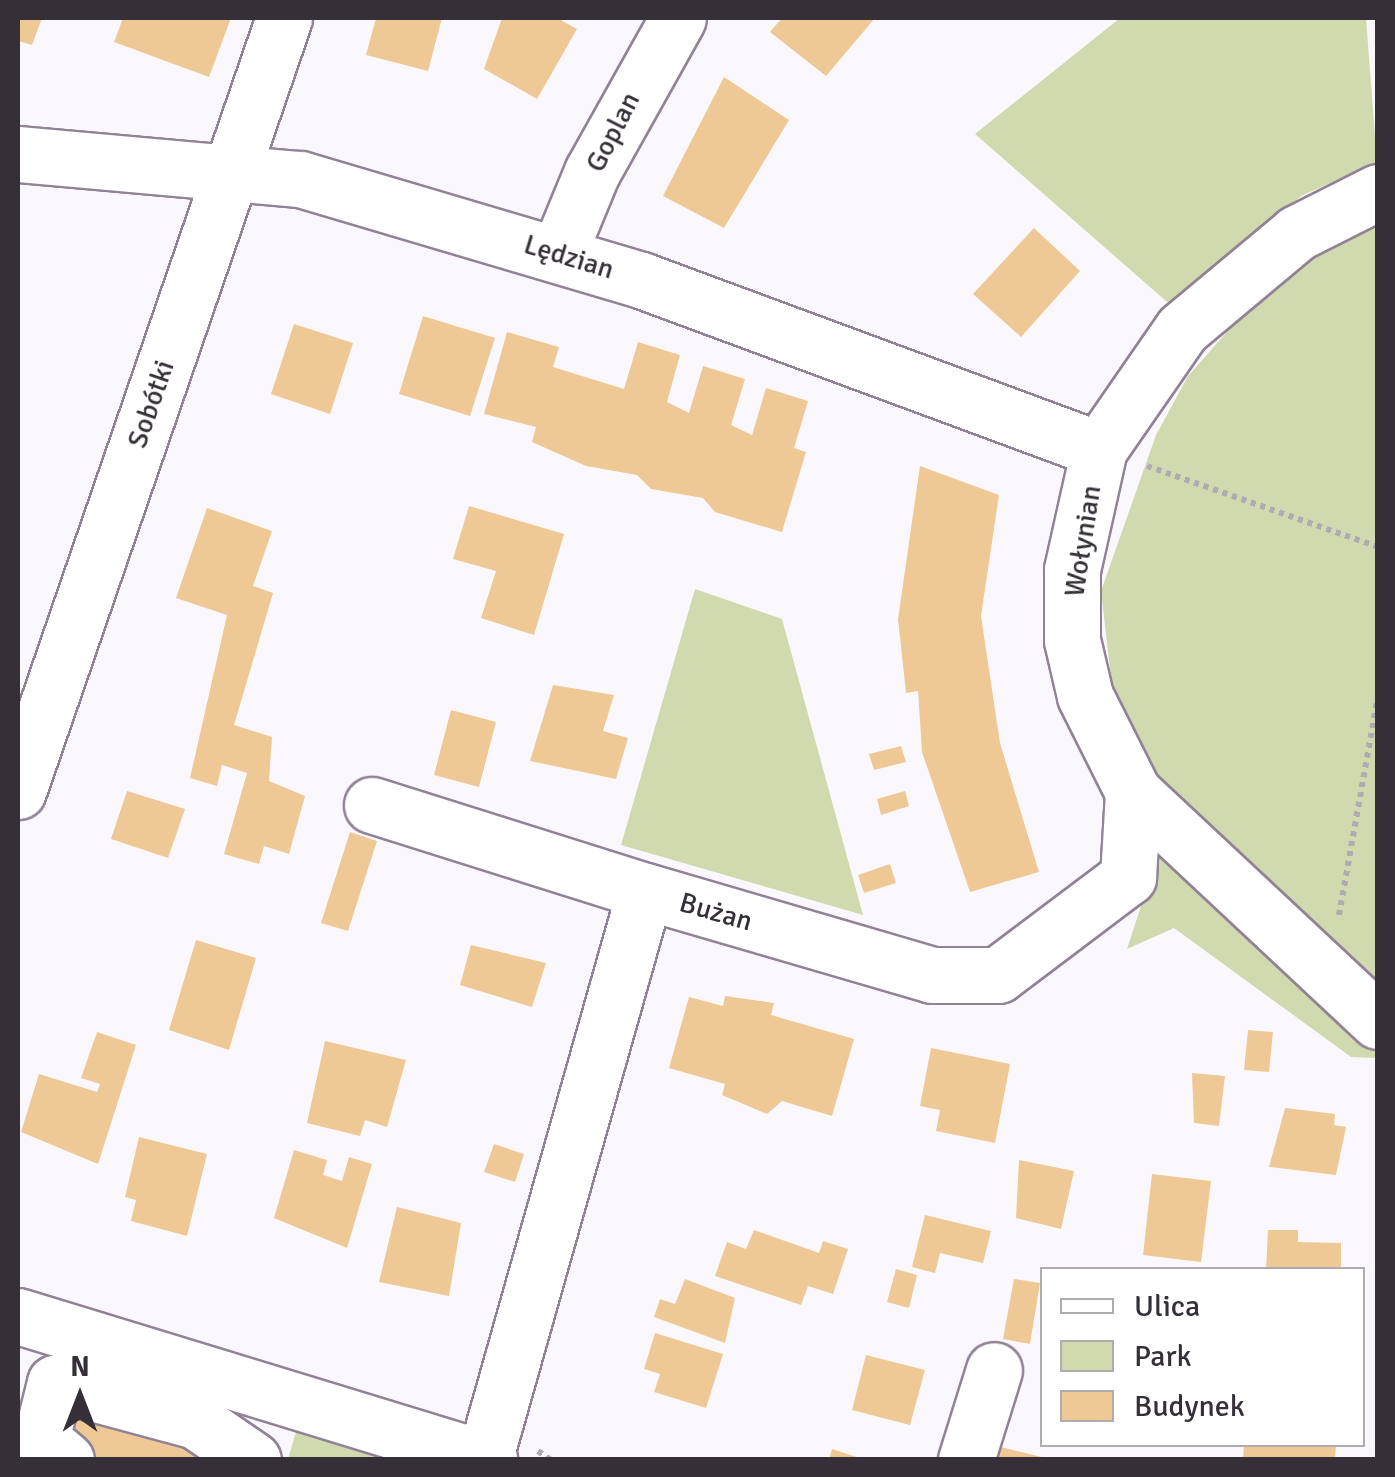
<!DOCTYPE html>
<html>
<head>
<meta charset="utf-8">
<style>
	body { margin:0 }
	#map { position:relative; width:1395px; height:1477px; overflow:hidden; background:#fbf8fd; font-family:Signika,sans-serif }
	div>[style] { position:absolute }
	.green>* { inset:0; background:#d0daae }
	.building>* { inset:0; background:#eec995 }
	.path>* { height:6px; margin-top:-3px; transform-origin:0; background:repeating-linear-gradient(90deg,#b0abb2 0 5px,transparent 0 10px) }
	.roads { filter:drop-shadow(2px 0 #918396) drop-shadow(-2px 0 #918396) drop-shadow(0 2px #918396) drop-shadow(0 -2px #918396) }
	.minor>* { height:55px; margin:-27.5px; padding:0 27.5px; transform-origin:27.5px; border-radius:27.5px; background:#fff }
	span { translate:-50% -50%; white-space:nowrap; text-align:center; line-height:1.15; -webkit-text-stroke:8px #fff; paint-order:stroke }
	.street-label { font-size:28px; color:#352f37 }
	.frame { position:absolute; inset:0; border:20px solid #352f37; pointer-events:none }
	.legend { position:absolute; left:1040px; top:1267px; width:325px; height:180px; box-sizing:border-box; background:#fff; border:2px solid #aeacaf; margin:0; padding:12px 18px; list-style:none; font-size:30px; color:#352f37 }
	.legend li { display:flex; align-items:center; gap:20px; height:50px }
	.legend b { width:50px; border:2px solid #aeacaf }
	.north { position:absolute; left:30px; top:1347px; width:100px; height:100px; -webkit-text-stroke:8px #fff; paint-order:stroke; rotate:0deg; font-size:28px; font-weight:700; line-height:40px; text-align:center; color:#352f37 }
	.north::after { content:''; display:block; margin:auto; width:35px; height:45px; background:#352f37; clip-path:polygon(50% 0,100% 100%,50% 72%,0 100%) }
</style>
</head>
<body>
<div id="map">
	<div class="green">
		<div style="clip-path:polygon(1120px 18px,1366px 18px,1377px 162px,1301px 196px,1174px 308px,975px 134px)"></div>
		<div style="clip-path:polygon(1377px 213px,1377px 1058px,1351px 1057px,1174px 928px,1127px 949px,1158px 854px,1158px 804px,1116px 721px,1101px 591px,1156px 435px,1188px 376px,1280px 272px)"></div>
		<div style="clip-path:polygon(695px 589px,782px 619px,863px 915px,621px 845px)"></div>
		<div style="clip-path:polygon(296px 1432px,387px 1459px,288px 1459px)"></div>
	</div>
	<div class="building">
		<div style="clip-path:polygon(18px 18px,42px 18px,32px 45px,18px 41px)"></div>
		<div style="clip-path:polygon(123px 18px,231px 18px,209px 77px,114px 42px)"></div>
		<div style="clip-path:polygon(376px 18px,442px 18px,428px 71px,366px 55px)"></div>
		<div style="clip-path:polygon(502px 18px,557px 18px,577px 29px,537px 99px,484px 69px)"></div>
		<div style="clip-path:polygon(782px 18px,875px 18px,826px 76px,770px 32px)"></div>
		<div style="clip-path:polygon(724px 77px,789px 120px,724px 228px,663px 196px)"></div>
		<div style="clip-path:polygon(1034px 228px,1080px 271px,1021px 337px,973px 294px)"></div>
		<div style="clip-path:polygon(423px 316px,495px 338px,470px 416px,399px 394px)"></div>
		<div style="clip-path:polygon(294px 324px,353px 343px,330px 414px,271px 394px)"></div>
		<div style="clip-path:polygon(507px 332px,559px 347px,553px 367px,624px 389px,638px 342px,680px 355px,667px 402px,689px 413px,703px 366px,745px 379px,731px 425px,752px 435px,766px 388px,808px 401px,794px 448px,806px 452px,782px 532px,715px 512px,703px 498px,651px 489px,637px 475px,586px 466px,532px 442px,536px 427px,484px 414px)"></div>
		<div style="clip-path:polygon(920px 466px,999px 495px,981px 616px,1000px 743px,1039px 872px,970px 892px,922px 752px,918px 691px,906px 693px,898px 619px)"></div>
		<div style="clip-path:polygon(469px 506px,564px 534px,534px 635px,481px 618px,496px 571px,453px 559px)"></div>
		<div style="clip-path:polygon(207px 508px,272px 531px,253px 586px,273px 593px,234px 725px,272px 737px,269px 781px,305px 796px,289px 854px,264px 846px,259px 864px,224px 854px,247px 773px,222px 765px,217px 786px,190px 778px,227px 615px,176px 598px)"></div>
		<div style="clip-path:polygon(553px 685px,614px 695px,603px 731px,628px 738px,616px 779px,530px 761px)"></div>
		<div style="clip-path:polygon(451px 710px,496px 722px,479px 787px,434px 775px)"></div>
		<div style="clip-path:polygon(901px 746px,906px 762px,874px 770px,869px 754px)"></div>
		<div style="clip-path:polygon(127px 791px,185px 809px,168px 858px,111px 839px)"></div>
		<div style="clip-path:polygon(905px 791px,909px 806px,881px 815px,877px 799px)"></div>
		<div style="clip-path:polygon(350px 832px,377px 841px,348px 931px,321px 923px)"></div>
		<div style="clip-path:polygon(890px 864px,896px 883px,864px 893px,858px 875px)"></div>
		<div style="clip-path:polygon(196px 940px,256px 958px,229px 1050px,169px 1030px)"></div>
		<div style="clip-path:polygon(471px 945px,546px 963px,532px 1007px,460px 985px)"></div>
		<div style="clip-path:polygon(725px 996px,774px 1003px,771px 1015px,854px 1039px,832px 1116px,782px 1101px,767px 1114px,722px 1095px,725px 1084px,669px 1068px,689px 997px,723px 1006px)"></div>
		<div style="clip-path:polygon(1248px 1030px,1273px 1032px,1269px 1072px,1244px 1070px)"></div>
		<div style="clip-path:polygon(97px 1032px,136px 1045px,98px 1164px,21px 1132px,39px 1074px,97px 1092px,100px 1084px,81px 1078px)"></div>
		<div style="clip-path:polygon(325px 1041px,406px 1060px,387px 1127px,365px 1120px,360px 1136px,307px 1123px)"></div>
		<div style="clip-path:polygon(931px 1048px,1010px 1064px,995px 1143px,936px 1131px,940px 1110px,920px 1106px)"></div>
		<div style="clip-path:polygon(1192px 1073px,1225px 1076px,1219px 1126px,1194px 1123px)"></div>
		<div style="clip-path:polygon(1285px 1108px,1335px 1114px,1334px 1125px,1346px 1127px,1336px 1175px,1269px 1167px)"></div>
		<div style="clip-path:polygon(139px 1137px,207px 1154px,187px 1236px,131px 1221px,136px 1200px,125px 1197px)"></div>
		<div style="clip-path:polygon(494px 1144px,524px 1154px,515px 1182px,484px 1172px)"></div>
		<div style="clip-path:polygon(294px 1150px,327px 1160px,323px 1175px,342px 1181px,349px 1157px,372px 1164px,347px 1248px,274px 1218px)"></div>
		<div style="clip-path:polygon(1019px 1160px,1074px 1171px,1061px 1229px,1016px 1218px)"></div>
		<div style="clip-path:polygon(1152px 1174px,1211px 1181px,1201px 1262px,1143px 1255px)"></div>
		<div style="clip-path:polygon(397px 1207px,461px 1223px,449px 1296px,379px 1282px)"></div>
		<div style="clip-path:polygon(925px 1215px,991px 1231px,983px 1263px,940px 1253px,935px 1273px,912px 1267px)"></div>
		<div style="clip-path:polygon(754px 1230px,819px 1253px,823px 1241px,848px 1249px,833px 1294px,808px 1286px,801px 1305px,715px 1276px,727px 1242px,746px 1249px)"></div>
		<div style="clip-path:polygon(1268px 1230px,1298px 1230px,1298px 1242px,1341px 1243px,1341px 1270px,1266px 1270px)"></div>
		<div style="clip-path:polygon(896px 1269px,917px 1275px,909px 1308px,887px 1302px)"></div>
		<div style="clip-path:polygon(685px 1279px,735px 1298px,725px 1343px,654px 1317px,660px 1299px,675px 1304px)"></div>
		<div style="clip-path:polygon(1014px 1279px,1040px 1283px,1030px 1344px,1003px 1339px)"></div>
		<div style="clip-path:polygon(655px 1333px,723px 1354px,706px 1408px,654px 1392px,660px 1374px,644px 1369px)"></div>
		<div style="clip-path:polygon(866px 1355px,925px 1370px,910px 1425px,852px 1410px)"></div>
		<div style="clip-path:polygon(64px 1399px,219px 1460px,91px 1460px,55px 1431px)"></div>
		<div style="clip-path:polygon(980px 1442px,1046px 1458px,1046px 1460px,977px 1460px)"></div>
		<div style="clip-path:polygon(1244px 1444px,1336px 1444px,1335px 1460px,1243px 1460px)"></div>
		<div style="clip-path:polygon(832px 1449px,863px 1459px,863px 1460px,829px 1460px)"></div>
	</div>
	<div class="path">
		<div style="left:1147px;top:466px;width:245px;rotate:19.3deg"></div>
		<div style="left:1339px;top:915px;width:223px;rotate:-79.9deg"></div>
		<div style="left:538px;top:1451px;width:16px;rotate:35deg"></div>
	</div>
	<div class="roads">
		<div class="minor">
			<div style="left:18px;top:154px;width:283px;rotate:5.1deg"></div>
			<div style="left:300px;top:179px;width:356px;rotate:16.5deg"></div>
			<div style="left:641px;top:280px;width:488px;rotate:20.3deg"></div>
			<div style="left:1378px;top:192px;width:91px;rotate:153.2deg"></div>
			<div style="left:1297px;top:233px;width:150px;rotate:140.1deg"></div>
			<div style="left:1182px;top:329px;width:146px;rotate:124.7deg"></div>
			<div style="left:1099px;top:449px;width:124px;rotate:102.6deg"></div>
			<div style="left:1072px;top:570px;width:70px;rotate:90deg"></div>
			<div style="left:1072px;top:640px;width:57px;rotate:76.9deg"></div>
			<div style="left:1085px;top:696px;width:107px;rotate:63.4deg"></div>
			<div style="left:1133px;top:792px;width:335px;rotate:43.1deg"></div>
			<div style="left:559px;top:252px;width:87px;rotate:-67.6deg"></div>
			<div style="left:592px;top:172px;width:176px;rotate:-60.8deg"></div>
			<div style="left:18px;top:791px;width:817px;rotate:-71.01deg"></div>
			<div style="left:372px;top:805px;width:286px;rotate:17.5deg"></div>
			<div style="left:18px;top:1316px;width:493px;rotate:17deg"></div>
			<div style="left:485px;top:1457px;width:588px;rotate:-74.22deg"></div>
			<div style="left:645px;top:891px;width:299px;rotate:16.3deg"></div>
			<div style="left:932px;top:975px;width:66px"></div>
			<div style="left:998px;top:975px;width:163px;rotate:-37deg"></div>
			<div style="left:1128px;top:877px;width:85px;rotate:-86.6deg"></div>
			<div style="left:66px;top:1460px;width:33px;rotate:-140deg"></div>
			<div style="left:41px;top:1439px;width:58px;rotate:-76deg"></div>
			<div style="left:55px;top:1383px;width:146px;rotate:15.1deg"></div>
			<div style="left:196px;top:1421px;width:69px;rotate:34.4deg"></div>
			<div style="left:966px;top:1460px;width:94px;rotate:-72.7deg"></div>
		</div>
	</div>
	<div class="street-label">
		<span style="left:613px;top:132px;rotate:-63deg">Goplan</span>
		<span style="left:569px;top:257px;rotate:17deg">Lędzian</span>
		<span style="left:151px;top:404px;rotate:-71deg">Sobótki</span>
		<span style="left:1083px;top:541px;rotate:-81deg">Wołynian</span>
		<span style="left:716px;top:912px;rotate:16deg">Bużan</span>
	</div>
	<div class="frame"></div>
	<ul class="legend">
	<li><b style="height:12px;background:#fff"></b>Ulica</li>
	<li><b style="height:28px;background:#d0daae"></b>Park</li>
	<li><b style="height:28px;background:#eec995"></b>Budynek</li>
	</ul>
	<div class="north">N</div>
</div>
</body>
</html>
